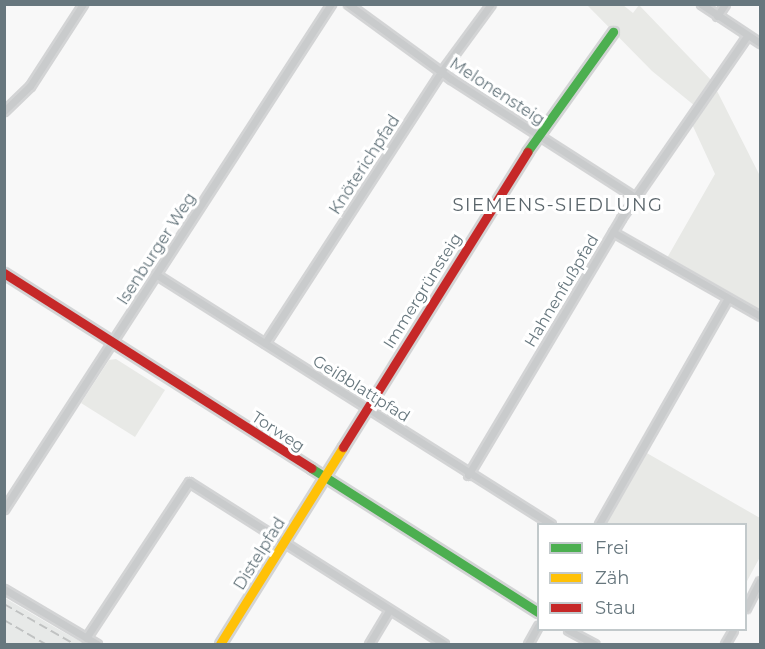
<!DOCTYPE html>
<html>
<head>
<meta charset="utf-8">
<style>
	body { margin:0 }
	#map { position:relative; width:765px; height:649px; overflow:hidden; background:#f8f8f8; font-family:Montserrat,sans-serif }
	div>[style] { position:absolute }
	.built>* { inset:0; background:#e7e9e8 }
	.green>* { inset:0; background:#e8e9e6 }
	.roads { filter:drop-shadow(2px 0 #d3d4d5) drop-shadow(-2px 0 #d3d4d5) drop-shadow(0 2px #d3d4d5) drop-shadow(0 -2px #d3d4d5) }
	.street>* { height:7px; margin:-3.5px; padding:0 3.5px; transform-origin:3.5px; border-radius:3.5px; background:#c9cbcc }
	.fast>* { height:9px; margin:-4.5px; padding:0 4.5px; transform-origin:4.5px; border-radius:4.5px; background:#4caf50 }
	.slow>* { height:9px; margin:-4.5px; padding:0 4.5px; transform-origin:4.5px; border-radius:4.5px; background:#ffc107 }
	.jam>* { height:9px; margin:-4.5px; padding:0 4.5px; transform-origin:4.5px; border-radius:4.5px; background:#c62828 }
	.rail>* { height:2px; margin-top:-1px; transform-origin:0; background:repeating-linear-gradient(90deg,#c0c2c2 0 9px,transparent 0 13.5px) }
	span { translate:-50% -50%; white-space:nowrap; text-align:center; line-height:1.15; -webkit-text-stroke:6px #fff; paint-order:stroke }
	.street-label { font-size:16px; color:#67777e }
	.neighbourhood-label { font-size:18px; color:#59646a; letter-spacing:1.5px }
	.frame { position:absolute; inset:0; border:6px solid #67777e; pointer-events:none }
	.legend { position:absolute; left:537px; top:523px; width:210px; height:108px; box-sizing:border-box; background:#fff; border:2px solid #c2c9cb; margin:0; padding:8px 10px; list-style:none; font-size:18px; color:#67777e }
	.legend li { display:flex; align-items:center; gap:12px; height:30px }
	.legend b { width:30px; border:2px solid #c2c9cb }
</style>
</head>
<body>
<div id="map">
	<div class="built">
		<div style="clip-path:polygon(5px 598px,58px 629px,85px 644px,5px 644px)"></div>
	</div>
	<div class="green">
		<div style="clip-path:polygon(587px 5px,623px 5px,633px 13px,639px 5px,713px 82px,695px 106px,652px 71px)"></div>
		<div style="clip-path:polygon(715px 87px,760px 176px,760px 312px,667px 258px,715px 174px,691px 122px)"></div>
		<div style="clip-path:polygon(116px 359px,165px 390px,135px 437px,81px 403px,109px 360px)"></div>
		<div style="clip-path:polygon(645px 452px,760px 518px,760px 557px,746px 583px,746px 524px,605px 523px)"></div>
	</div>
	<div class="roads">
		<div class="street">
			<div style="left:348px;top:4px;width:127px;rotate:36.1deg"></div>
			<div style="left:451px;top:79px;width:219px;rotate:32.7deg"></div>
			<div style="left:701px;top:4px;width:71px;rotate:33.5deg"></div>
			<div style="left:717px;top:16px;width:14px;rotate:-56deg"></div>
			<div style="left:4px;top:111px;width:36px;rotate:-44deg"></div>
			<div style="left:30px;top:86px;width:98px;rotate:-57.1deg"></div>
			<div style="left:613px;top:232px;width:169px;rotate:29.7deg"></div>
			<div style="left:157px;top:275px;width:466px;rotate:32.3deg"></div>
			<div style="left:265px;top:343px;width:323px;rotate:-57deg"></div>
			<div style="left:441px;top:72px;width:84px;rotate:-53.7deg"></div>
			<div style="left:468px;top:475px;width:299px;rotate:-59.2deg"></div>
			<div style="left:621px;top:218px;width:221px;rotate:-55.3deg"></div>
			<div style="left:4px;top:509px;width:602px;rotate:-57.08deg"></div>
			<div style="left:599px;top:524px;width:260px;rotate:-60.3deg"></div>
			<div style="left:4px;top:589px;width:108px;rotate:30.6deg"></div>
			<div style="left:746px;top:608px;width:30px;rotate:-63deg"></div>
			<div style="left:568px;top:630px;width:30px;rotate:28deg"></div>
			<div style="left:86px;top:638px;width:187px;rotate:-56.6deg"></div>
			<div style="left:189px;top:482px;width:302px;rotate:32.4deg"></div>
			<div style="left:369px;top:644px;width:39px;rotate:-59deg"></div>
			<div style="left:528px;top:644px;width:21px;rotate:-61deg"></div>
			<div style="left:725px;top:644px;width:16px;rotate:-60deg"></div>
		</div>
		<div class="fast">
			<div style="left:527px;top:152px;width:148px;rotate:-54.4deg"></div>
			<div style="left:311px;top:468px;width:269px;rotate:32.4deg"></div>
		</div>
		<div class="slow">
			<div style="left:220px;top:644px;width:232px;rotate:-58deg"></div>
		</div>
		<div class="jam">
			<div style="left:4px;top:273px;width:364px;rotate:32.4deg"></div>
			<div style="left:343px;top:447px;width:348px;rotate:-58deg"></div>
		</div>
	</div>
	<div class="rail">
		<div style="left:4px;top:604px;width:81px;rotate:29.7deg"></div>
		<div style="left:4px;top:620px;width:48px;rotate:30.3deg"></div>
	</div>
	<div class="street-label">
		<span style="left:497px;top:92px;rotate:33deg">Melonensteig</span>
		<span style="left:365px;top:165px;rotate:-57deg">Knöterichpfad</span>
		<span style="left:157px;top:249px;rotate:-57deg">Isenburger Weg</span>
		<span style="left:423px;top:291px;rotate:-58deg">Immergrünsteig</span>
		<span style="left:562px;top:291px;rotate:-59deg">Hahnenfußpfad</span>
		<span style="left:361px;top:389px;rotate:32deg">Geißblattpfad</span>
		<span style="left:278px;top:432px;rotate:33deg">Torweg</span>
		<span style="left:260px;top:554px;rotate:-58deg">Distelpfad</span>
	</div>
	<div class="neighbourhood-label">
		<span style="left:558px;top:205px">SIEMENS-SIEDLUNG</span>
	</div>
	<div class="frame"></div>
	<ul class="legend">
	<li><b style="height:8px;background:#4caf50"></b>Frei</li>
	<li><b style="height:8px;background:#ffc107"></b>Zäh</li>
	<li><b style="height:8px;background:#c62828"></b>Stau</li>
	</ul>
</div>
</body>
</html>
